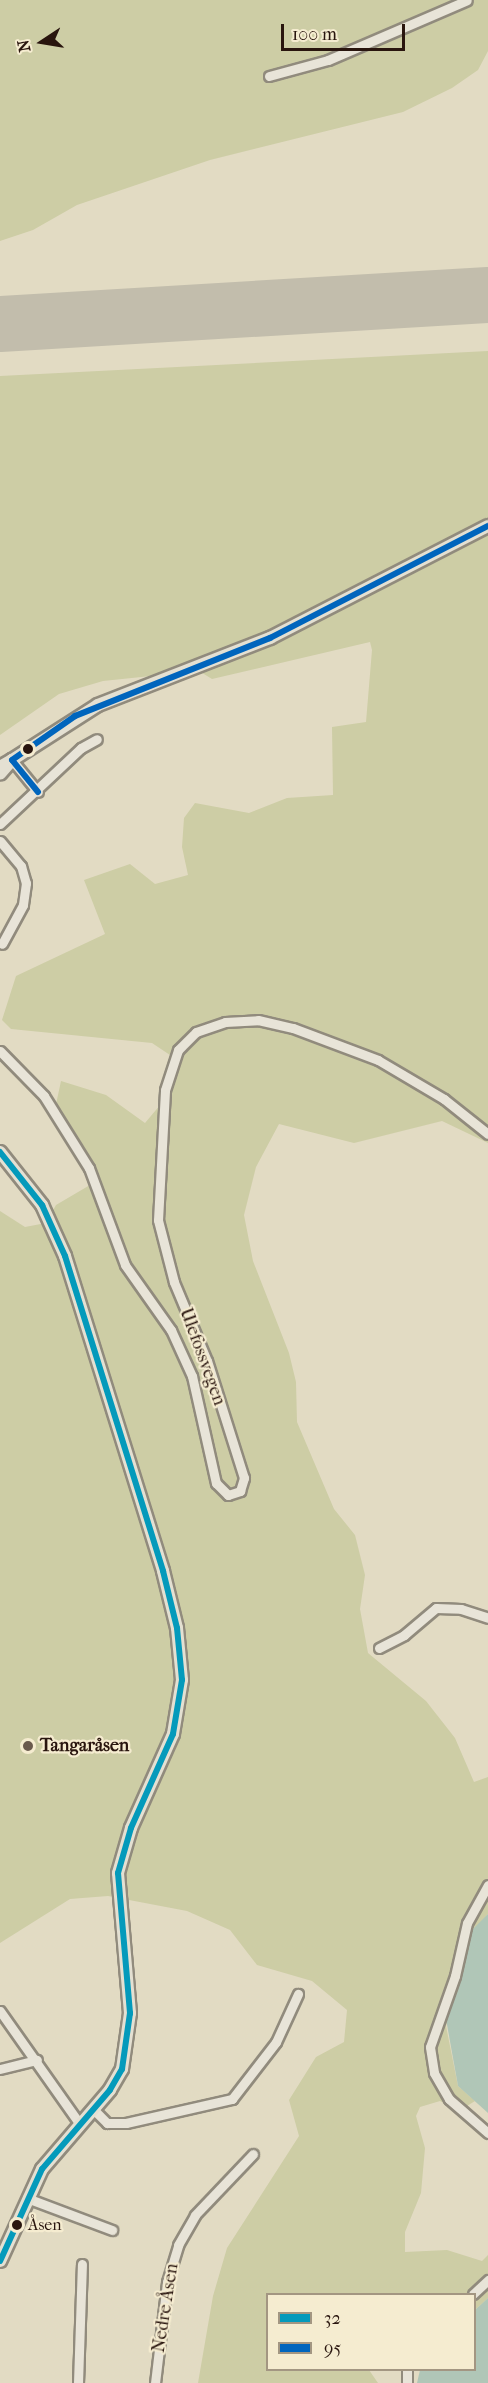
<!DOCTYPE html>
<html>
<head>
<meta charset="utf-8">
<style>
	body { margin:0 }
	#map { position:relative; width:488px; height:2383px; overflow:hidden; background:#e2dbc3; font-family:"IM FELL French Canon",serif }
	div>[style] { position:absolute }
	.green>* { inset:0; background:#cdcda5 }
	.water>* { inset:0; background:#b0c6b7 }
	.runway>* { height:56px; margin:-28px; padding:0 28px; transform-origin:28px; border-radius:28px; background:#c2bdac }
	.roads { filter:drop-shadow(2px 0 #918b7d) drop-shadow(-2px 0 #918b7d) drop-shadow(0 2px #918b7d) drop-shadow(0 -2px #918b7d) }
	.minor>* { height:9px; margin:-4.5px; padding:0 4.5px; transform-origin:4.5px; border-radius:4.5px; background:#e8e4d8 }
	.major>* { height:12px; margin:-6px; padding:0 6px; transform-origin:6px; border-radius:6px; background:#e4e0d2 }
	.bus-1>* { height:6px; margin:-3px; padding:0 3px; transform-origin:3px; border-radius:3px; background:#049abb }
	.bus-2>* { height:6px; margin:-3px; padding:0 3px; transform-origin:3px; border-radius:3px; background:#0065bd }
	.dots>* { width:16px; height:16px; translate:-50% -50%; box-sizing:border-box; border:3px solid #f5ecd0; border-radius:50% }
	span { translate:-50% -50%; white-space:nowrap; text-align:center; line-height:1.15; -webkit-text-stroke:4.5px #f5ecd0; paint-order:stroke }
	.bus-label { font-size:16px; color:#29150e }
	.left { translate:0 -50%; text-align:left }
	.street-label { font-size:18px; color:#29150e }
	.poi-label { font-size:18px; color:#29150e; font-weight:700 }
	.legend { position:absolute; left:266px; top:2293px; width:210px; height:78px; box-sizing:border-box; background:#f5ecd0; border:2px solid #a39682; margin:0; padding:8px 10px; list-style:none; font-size:18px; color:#29150e }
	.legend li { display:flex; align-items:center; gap:12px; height:30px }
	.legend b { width:30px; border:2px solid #a39682 }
	.north { position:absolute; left:12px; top:12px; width:60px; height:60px; -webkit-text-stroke:4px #f5ecd0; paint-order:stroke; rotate:258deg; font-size:16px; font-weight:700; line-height:24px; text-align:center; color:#29150e }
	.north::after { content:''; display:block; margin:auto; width:21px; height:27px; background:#29150e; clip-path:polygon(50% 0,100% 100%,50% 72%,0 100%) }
	.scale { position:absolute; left:281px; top:24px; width:124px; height:27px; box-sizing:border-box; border:3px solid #29150e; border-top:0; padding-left:8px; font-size:18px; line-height:21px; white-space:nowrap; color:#29150e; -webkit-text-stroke:4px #f5ecd0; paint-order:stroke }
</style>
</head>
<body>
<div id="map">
	<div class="green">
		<div style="clip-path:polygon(0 0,488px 0,488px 51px,478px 70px,452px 88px,403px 112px,210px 160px,77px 205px,33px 230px,0 241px)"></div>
		<div style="clip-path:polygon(488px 351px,488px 1143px,442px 1121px,354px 1143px,279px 1124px,256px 1167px,244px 1215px,253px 1261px,289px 1353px,296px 1382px,297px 1422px,334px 1509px,355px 1535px,365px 1575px,360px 1609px,368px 1653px,426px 1701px,455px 1738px,474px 1782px,488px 1777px,488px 1914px,468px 1940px,446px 2026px,458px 2086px,475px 2101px,459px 2111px,440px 2101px,420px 2107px,416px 2116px,425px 2148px,421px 2193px,405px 2232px,405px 2252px,447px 2250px,482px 2261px,488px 2255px,488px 2298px,475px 2310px,474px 2294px,268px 2294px,268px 2370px,369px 2370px,378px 2383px,198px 2383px,213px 2296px,227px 2248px,299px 2136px,289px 2100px,316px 2057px,344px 2042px,347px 2010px,312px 1981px,257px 1965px,230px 1930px,187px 1911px,108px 1896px,70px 1899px,0 1943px,0 1211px,25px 1227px,46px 1223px,56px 1205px,90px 1185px,85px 1162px,55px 1109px,61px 1081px,106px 1095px,145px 1123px,161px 1104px,173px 1057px,152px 1043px,11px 1029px,2px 1020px,16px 976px,105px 934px,84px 880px,130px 864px,155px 884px,188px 875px,182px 847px,184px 818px,195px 803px,249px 813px,287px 798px,333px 795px,332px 727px,366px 722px,372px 650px,370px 642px,212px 679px,199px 671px,103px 681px,59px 694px,0 735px,0 376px)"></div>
	</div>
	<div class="water">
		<div style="clip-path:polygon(488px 1914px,488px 2113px,458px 2086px,446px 2019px,471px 1931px)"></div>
		<div style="clip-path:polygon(488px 2298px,488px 2383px,417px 2383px,420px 2370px,474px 2370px,475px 2310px)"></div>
	</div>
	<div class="runway">
		<div style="left:0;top:324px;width:489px;rotate:-3.4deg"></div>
	</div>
	<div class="roads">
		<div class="minor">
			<div style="left:269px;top:76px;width:61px;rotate:-15.2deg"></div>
			<div style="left:328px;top:60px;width:151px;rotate:-23.3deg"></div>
			<div style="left:12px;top:760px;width:41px;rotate:50.9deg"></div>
			<div style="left:0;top:824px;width:111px;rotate:-43.2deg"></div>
			<div style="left:81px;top:748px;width:18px;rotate:-29deg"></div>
			<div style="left:0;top:841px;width:33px;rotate:50deg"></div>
			<div style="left:21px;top:866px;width:18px;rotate:74deg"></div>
			<div style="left:26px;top:883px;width:22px;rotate:98deg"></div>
			<div style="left:23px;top:905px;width:44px;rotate:118.3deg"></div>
			<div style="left:0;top:1051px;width:63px;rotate:45.6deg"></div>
			<div style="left:44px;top:1096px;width:85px;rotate:58deg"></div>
			<div style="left:89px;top:1168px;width:103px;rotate:69.6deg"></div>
			<div style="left:125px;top:1265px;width:80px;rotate:54.7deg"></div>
			<div style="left:171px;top:1330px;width:51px;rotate:65.5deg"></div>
			<div style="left:192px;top:1376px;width:110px;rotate:77.4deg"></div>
			<div style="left:216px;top:1483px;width:17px;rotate:45deg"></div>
			<div style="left:228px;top:1495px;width:13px;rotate:-18deg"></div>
			<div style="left:240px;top:1491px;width:14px;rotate:-73deg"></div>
			<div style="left:244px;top:1478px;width:123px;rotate:-107.5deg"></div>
			<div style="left:207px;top:1361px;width:86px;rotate:-112.7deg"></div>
			<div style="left:174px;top:1282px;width:64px;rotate:-104.5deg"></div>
			<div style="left:158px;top:1220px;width:130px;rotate:-86.9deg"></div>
			<div style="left:165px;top:1090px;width:42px;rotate:-72deg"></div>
			<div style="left:178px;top:1050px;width:25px;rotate:-45deg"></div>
			<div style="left:196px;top:1032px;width:31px;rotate:-19deg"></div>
			<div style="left:225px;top:1022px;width:33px;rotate:-3deg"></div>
			<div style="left:258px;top:1020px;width:36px;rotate:13deg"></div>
			<div style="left:293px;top:1028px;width:91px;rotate:20.6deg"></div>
			<div style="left:378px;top:1060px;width:77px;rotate:30.6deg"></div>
			<div style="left:444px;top:1099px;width:56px;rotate:38.5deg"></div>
			<div style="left:379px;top:1648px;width:28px;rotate:-27deg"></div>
			<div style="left:404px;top:1635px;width:42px;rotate:-40.2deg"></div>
			<div style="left:436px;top:1608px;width:25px;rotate:2deg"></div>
			<div style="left:461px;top:1609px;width:28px;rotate:18deg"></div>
			<div style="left:488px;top:1885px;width:43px;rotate:118.9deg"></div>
			<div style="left:467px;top:1923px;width:54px;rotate:102.8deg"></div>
			<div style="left:455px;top:1976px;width:75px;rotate:109.4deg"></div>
			<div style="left:430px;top:2047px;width:26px;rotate:81deg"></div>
			<div style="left:434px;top:2073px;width:30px;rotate:60deg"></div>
			<div style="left:449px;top:2099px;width:52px;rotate:41.1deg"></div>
			<div style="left:0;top:2011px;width:137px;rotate:54.8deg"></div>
			<div style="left:0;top:2069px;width:38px;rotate:-14deg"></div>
			<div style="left:93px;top:2109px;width:20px;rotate:45deg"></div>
			<div style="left:107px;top:2123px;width:19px"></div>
			<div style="left:126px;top:2123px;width:109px;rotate:-12.8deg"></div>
			<div style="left:232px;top:2099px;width:72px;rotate:-52.3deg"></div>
			<div style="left:276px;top:2042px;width:53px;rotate:-65.4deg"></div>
			<div style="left:27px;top:2198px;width:91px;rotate:20.6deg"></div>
			<div style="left:473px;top:2294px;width:21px;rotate:-43deg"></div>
			<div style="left:78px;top:2383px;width:119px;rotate:-88.1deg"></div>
			<div style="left:155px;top:2383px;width:102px;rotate:-83.2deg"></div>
			<div style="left:167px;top:2282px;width:39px;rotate:-73deg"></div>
			<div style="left:178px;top:2245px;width:34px;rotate:-60deg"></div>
			<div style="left:195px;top:2215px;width:84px;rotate:-46.4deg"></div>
			<div style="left:407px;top:2383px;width:13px;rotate:-90deg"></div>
		</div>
		<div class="major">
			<div style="left:12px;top:760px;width:102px;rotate:-32.6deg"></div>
			<div style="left:98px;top:705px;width:185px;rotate:-21.3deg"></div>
			<div style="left:270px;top:638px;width:245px;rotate:-27.2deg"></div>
			<div style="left:0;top:767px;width:14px;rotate:-30deg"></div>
			<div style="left:12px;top:760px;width:18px;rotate:131deg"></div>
			<div style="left:0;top:1152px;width:68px;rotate:51.6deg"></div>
			<div style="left:42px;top:1205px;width:56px;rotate:65.7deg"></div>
			<div style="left:65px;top:1256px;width:330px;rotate:72.7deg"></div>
			<div style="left:163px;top:1571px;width:59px;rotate:76.2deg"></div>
			<div style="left:177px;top:1628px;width:52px;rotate:84.5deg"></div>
			<div style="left:182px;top:1680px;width:55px;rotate:99.5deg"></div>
			<div style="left:173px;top:1734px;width:103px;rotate:114.1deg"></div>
			<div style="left:131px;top:1828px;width:47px;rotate:106.1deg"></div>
			<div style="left:118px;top:1873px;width:141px;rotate:85.1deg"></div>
			<div style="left:130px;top:2013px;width:57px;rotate:98.1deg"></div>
			<div style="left:122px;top:2069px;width:24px;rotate:120deg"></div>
			<div style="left:110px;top:2090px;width:104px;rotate:130.7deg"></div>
			<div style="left:42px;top:2169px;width:101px;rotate:114.5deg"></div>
		</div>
	</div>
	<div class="bus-1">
		<div style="left:0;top:1152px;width:68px;rotate:51.6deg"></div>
		<div style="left:42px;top:1205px;width:56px;rotate:65.7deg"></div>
		<div style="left:65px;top:1256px;width:330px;rotate:72.7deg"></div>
		<div style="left:163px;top:1571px;width:59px;rotate:76.2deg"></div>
		<div style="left:177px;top:1628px;width:52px;rotate:84.5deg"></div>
		<div style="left:182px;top:1680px;width:55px;rotate:99.5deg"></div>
		<div style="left:173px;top:1734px;width:103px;rotate:114.1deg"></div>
		<div style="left:131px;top:1828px;width:47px;rotate:106.1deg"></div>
		<div style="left:118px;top:1873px;width:141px;rotate:85.1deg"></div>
		<div style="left:130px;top:2013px;width:57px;rotate:98.1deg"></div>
		<div style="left:122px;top:2069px;width:24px;rotate:120deg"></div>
		<div style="left:110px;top:2090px;width:104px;rotate:130.7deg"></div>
		<div style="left:42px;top:2169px;width:101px;rotate:114.5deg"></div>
	</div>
	<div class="bus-2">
		<div style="left:38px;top:792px;width:41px;rotate:-129.1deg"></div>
		<div style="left:12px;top:760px;width:77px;rotate:-34.9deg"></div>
		<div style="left:75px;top:716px;width:210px;rotate:-21.8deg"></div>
		<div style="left:270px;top:638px;width:245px;rotate:-27.2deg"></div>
	</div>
	<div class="dots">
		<div style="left:28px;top:749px;background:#29150e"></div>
		<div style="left:28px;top:1746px;background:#6a5a4d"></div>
		<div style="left:17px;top:2225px;background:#29150e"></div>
	</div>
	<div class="bus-label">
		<span class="left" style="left:28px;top:2225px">Åsen</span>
	</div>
	<div class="street-label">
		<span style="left:202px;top:1357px;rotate:70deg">Ulefossvegen</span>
		<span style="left:166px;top:2308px;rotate:-81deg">Nedre Åsen</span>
	</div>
	<div class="poi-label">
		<span class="left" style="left:40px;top:1746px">Tangaråsen</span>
	</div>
	<ul class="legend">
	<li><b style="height:8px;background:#049abb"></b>32</li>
	<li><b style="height:8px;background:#0065bd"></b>95</li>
	</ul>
	<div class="north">N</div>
	<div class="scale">100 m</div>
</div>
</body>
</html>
